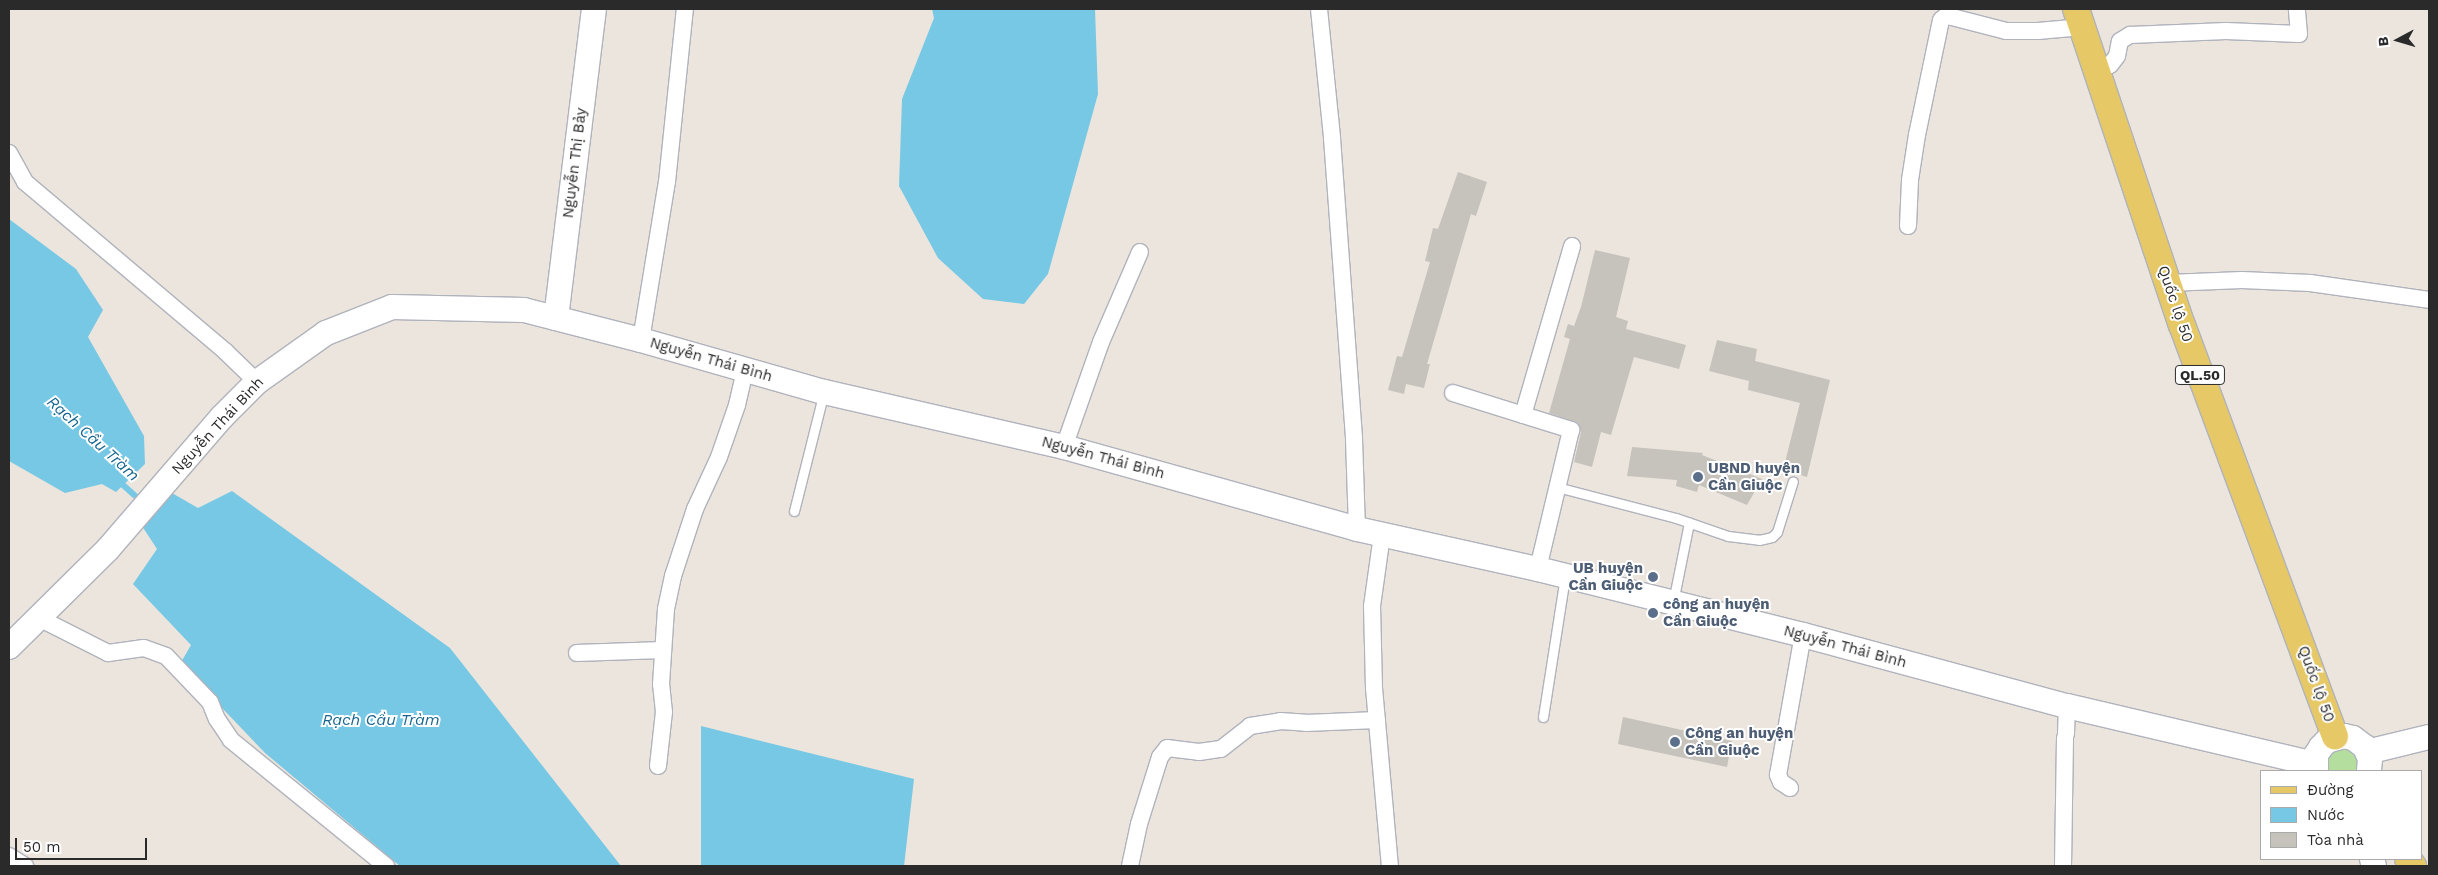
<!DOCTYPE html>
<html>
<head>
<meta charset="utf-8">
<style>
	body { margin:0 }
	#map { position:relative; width:2438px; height:875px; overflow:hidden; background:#ebe5dd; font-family:"Work Sans",sans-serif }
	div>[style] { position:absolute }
	.green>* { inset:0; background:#b3de9d }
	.water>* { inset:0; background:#77c8e5 }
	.stream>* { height:5.5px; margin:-2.75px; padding:0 2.75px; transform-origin:2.75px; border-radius:2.75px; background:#77c8e5 }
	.building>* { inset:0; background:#c6c2bc }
	.roads { filter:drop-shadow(1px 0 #b0b3bc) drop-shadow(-1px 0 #b0b3bc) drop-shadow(0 1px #b0b3bc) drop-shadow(0 -1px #b0b3bc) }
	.lane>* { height:9px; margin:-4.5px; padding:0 4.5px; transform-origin:4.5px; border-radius:4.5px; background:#fff }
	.street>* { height:16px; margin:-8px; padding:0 8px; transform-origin:8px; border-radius:8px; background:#fff }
	.secondary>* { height:24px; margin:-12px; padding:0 12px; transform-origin:12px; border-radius:12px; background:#fff }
	.primary>* { height:26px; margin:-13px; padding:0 13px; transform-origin:13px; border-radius:13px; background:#e6c866 }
	.dots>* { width:14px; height:14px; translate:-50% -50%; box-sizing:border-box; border:2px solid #fff; border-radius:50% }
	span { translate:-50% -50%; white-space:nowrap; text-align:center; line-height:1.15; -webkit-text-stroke:4px #fff; paint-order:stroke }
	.shield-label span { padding:1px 4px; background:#fff; border:1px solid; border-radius:4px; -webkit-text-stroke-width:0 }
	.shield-label { font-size:14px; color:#2a2a2a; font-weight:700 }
	.street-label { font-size:15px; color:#2a2a2a }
	.service-label { font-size:15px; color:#4e5e75; font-weight:700 }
	.left { translate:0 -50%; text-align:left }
	.right { translate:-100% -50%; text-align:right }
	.water-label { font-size:16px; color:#176690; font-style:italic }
	.frame { position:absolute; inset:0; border:10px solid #2a2a2a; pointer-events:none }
	.legend { position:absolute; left:2260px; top:770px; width:162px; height:90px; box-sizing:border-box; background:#fff; border:1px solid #aaa; margin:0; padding:6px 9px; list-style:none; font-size:15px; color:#2a2a2a }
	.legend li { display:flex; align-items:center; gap:10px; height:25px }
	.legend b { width:25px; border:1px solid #aaa }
	.north { position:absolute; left:2373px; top:15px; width:50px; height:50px; -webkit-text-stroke:4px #fff; paint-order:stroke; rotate:264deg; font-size:14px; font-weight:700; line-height:20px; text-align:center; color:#2a2a2a }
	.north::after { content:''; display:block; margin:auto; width:18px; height:22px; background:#2a2a2a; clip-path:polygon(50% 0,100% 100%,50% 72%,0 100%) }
	.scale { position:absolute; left:15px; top:838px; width:132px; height:22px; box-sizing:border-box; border:2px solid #2a2a2a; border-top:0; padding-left:6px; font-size:15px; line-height:18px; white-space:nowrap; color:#2a2a2a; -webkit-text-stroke:4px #fff; paint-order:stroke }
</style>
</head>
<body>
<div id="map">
	<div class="green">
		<div style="clip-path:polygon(2344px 746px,2358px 754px,2359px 771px,2328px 771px,2327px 758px,2330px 753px)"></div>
	</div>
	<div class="water">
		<div style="clip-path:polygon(932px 9px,1095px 9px,1098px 94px,1048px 274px,1024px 304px,983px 299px,938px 258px,899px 186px,902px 99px,934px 18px)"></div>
		<div style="clip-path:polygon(9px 219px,76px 269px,103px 310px,88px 337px,144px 436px,145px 464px,116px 492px,102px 484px,65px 493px,9px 461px)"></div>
		<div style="clip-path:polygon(232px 491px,450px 648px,621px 866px,400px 866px,265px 753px,180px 664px,191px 645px,133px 584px,157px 549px,142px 526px,172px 493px,198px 508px)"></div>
		<div style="clip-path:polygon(701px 726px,914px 779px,904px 866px,701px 866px)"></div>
	</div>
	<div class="stream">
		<div style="left:119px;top:481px;width:31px;rotate:42deg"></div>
	</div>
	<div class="building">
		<div style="clip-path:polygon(1458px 172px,1487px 182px,1476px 216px,1471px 214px,1427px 364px,1430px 364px,1424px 388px,1406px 384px,1404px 394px,1388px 390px,1397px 356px,1402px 357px,1430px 262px,1425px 261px,1433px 228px,1438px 229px)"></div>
		<div style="clip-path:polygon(1595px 250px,1630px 258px,1616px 317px,1628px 321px,1626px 329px,1686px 345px,1679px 369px,1634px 357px,1611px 435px,1601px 432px,1592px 467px,1574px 462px,1581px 432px,1578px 423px,1549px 413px,1570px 339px,1564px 337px,1568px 324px,1574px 326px,1581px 307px)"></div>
		<div style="clip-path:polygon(1717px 340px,1757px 349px,1755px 361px,1830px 380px,1807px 477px,1783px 470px,1800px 403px,1748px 390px,1749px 381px,1709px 371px)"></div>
		<div style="clip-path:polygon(1632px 447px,1703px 453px,1702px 455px,1762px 479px,1747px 505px,1699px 485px,1697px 492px,1676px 486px,1677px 480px,1627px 476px)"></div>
		<div style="clip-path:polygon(1623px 717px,1732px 741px,1727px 767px,1618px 744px)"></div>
	</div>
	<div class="roads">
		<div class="lane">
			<div style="left:1557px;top:487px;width:123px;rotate:14.6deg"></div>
			<div style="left:1676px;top:518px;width:55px;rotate:19.1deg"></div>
			<div style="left:1728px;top:536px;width:31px;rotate:7deg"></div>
			<div style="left:1759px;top:540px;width:13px;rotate:-13deg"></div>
			<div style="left:1772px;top:537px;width:7px;rotate:-45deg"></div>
			<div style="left:1777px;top:532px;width:53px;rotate:-72.6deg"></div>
			<div style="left:794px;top:511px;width:123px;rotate:-75.9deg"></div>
			<div style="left:1673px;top:602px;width:81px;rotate:-78.6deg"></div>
			<div style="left:1543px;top:717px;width:143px;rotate:-81.1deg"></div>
		</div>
		<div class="street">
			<div style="left:1319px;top:9px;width:130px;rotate:84.2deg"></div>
			<div style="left:1332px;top:138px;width:302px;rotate:85.8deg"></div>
			<div style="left:1354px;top:439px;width:90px;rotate:88.1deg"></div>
			<div style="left:2097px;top:71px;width:14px;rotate:-25deg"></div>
			<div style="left:2110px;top:65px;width:11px;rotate:-52deg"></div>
			<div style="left:2117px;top:56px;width:15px;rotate:-79deg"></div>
			<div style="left:2120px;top:41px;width:12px;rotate:-31deg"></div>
			<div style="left:2130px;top:35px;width:96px;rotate:-2.4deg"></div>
			<div style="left:2226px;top:31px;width:73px;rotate:2.4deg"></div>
			<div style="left:2299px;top:34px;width:25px;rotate:-95deg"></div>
			<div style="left:9px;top:153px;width:33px;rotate:61deg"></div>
			<div style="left:25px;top:182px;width:263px;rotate:40.2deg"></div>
			<div style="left:226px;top:352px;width:43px;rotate:44.1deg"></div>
			<div style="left:1908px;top:226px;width:46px;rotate:-87.5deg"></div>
			<div style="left:1910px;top:180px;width:46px;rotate:-81.2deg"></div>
			<div style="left:1917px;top:135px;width:117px;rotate:-78.2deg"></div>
			<div style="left:1941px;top:20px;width:6px;rotate:-39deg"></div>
			<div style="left:1946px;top:16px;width:6px;rotate:9deg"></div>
			<div style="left:1952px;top:17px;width:56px;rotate:14.5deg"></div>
			<div style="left:2006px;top:31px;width:32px"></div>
			<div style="left:2038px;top:31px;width:45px;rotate:-5.1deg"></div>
			<div style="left:2168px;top:283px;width:74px;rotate:-2.3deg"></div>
			<div style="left:2242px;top:280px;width:68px;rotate:2.5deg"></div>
			<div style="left:2310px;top:283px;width:120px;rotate:8.1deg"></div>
			<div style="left:641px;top:340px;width:160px;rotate:-80.7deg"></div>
			<div style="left:667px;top:182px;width:174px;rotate:-84.1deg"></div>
			<div style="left:1453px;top:393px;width:124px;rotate:17.4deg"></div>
			<div style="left:1571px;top:430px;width:143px;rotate:103.4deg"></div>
			<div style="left:1523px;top:415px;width:176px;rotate:-73.8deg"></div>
			<div style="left:1064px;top:447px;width:111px;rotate:-70.6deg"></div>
			<div style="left:1101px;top:342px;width:98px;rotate:-66.6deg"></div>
			<div style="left:1382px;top:535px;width:72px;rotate:98deg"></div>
			<div style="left:1372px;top:606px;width:82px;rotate:88.6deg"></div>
			<div style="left:1374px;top:688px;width:179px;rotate:84.9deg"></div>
			<div style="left:37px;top:617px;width:80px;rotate:26.9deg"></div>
			<div style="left:108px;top:653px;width:36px;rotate:-8deg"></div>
			<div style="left:144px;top:648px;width:23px;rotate:20deg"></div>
			<div style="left:166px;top:656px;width:64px;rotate:46.3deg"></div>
			<div style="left:210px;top:702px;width:18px;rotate:68deg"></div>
			<div style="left:217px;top:719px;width:25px;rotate:56deg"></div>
			<div style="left:231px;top:740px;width:200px;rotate:39.1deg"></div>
			<div style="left:577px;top:653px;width:85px;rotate:-2deg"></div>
			<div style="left:2066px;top:734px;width:28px;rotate:-88deg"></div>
			<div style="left:658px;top:766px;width:54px;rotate:-83.7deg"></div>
			<div style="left:664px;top:712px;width:28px;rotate:-96deg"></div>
			<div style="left:661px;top:684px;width:75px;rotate:-86.2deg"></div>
			<div style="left:666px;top:609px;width:34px;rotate:-78deg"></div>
			<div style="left:673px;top:576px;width:71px;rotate:-71.8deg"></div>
			<div style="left:695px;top:509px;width:57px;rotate:-65.2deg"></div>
			<div style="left:719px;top:457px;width:55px;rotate:-70.9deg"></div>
			<div style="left:737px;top:405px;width:37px;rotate:-77deg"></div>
			<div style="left:1790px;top:788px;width:11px;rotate:-146deg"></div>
			<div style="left:1781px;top:782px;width:8px;rotate:-113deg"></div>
			<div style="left:1778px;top:775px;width:142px;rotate:-79.9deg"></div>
			<div style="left:9px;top:856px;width:19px;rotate:32deg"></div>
			<div style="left:1130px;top:866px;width:43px;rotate:-77.9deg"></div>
			<div style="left:1139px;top:824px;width:70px;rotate:-72.6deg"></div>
			<div style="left:1160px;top:757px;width:11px;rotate:-52deg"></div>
			<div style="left:1167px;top:748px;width:32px;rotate:7deg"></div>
			<div style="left:1199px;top:752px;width:22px;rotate:-8deg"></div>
			<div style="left:1221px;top:749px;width:37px;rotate:-38deg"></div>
			<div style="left:1250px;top:726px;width:30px;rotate:-9deg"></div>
			<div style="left:1280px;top:721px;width:26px;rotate:4deg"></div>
			<div style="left:1306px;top:723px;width:71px;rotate:-2.4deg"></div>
			<div style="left:2063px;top:866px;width:128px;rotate:-89.1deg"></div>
		</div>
		<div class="secondary">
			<div style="left:556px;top:318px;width:311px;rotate:-83deg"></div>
			<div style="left:9px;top:647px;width:139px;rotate:-44.7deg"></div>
			<div style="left:108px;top:549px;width:174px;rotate:-49.2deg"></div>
			<div style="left:222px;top:417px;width:49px;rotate:-45deg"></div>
			<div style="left:257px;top:382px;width:85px;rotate:-35.4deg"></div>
			<div style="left:326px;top:333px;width:71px;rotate:-21.5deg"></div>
			<div style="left:392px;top:307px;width:132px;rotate:1.3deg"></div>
			<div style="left:524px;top:310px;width:121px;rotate:14.4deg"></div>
			<div style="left:641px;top:340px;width:190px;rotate:15.9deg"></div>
			<div style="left:824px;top:392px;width:246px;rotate:12.9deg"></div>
			<div style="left:1064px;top:447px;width:304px;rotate:15.6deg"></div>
			<div style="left:1357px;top:529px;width:185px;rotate:12.5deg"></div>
			<div style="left:1538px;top:569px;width:273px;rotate:14deg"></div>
			<div style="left:1803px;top:635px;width:273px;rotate:15.1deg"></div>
			<div style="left:2067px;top:706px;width:255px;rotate:13.2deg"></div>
			<div style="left:2367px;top:752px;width:64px;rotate:-13.6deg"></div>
			<div style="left:2316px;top:771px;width:16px;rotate:-90deg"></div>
			<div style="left:2316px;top:755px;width:9px;rotate:-58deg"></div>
			<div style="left:2321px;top:747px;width:8px;rotate:-45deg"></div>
			<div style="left:2327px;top:741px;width:18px;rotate:-16deg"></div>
			<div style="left:2344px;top:736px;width:9px;rotate:13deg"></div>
			<div style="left:2353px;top:738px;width:15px;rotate:37deg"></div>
			<div style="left:2365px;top:747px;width:13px;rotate:67deg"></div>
			<div style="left:2370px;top:759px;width:12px;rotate:95deg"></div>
			<div style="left:2372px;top:859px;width:7px;rotate:74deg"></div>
		</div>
		<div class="primary">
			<div style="left:2076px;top:9px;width:333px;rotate:71.5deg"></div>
			<div style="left:2182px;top:325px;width:439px;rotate:69.6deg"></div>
			<div style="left:2408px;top:859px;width:9px;rotate:54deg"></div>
		</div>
	</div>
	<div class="dots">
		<div style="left:1698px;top:477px;background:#5c6f8a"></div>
		<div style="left:1653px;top:577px;background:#5c6f8a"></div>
		<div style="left:1653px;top:613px;background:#5c6f8a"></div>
		<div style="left:1675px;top:742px;background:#5c6f8a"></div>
	</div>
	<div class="shield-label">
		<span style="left:2200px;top:375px">QL.50</span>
	</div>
	<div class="street-label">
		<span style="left:575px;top:163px;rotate:-83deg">Nguyễn Thị Bảy</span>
		<span style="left:2175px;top:304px;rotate:71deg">Quốc lộ 50</span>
		<span style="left:711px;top:360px;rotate:16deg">Nguyễn Thái Bình</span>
		<span style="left:218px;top:426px;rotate:-47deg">Nguyễn Thái Bình</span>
		<span style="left:1103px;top:458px;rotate:15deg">Nguyễn Thái Bình</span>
		<span style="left:1845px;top:647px;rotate:15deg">Nguyễn Thái Bình</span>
		<span style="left:2316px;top:684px;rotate:70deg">Quốc lộ 50</span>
	</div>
	<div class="service-label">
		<span class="left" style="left:1708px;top:477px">UBND huyện<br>Cần Giuộc</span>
		<span class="right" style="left:1643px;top:577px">UB huyện<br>Cần Giuộc</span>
		<span class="left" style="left:1663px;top:613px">công an huyện<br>Cần Giuộc</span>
		<span class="left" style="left:1685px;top:742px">Công an huyện<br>Cần Giuộc</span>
	</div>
	<div class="water-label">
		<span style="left:93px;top:439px;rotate:42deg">Rạch Cầu Tràm</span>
		<span style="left:381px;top:720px">Rạch Cầu Tràm</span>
	</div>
	<div class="frame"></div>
	<ul class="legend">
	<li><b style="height:6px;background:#e6c866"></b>Đường</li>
	<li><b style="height:14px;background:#77c8e5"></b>Nước</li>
	<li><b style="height:14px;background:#c6c2bc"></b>Tòa nhà</li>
	</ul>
	<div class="north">B</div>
	<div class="scale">50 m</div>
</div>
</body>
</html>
